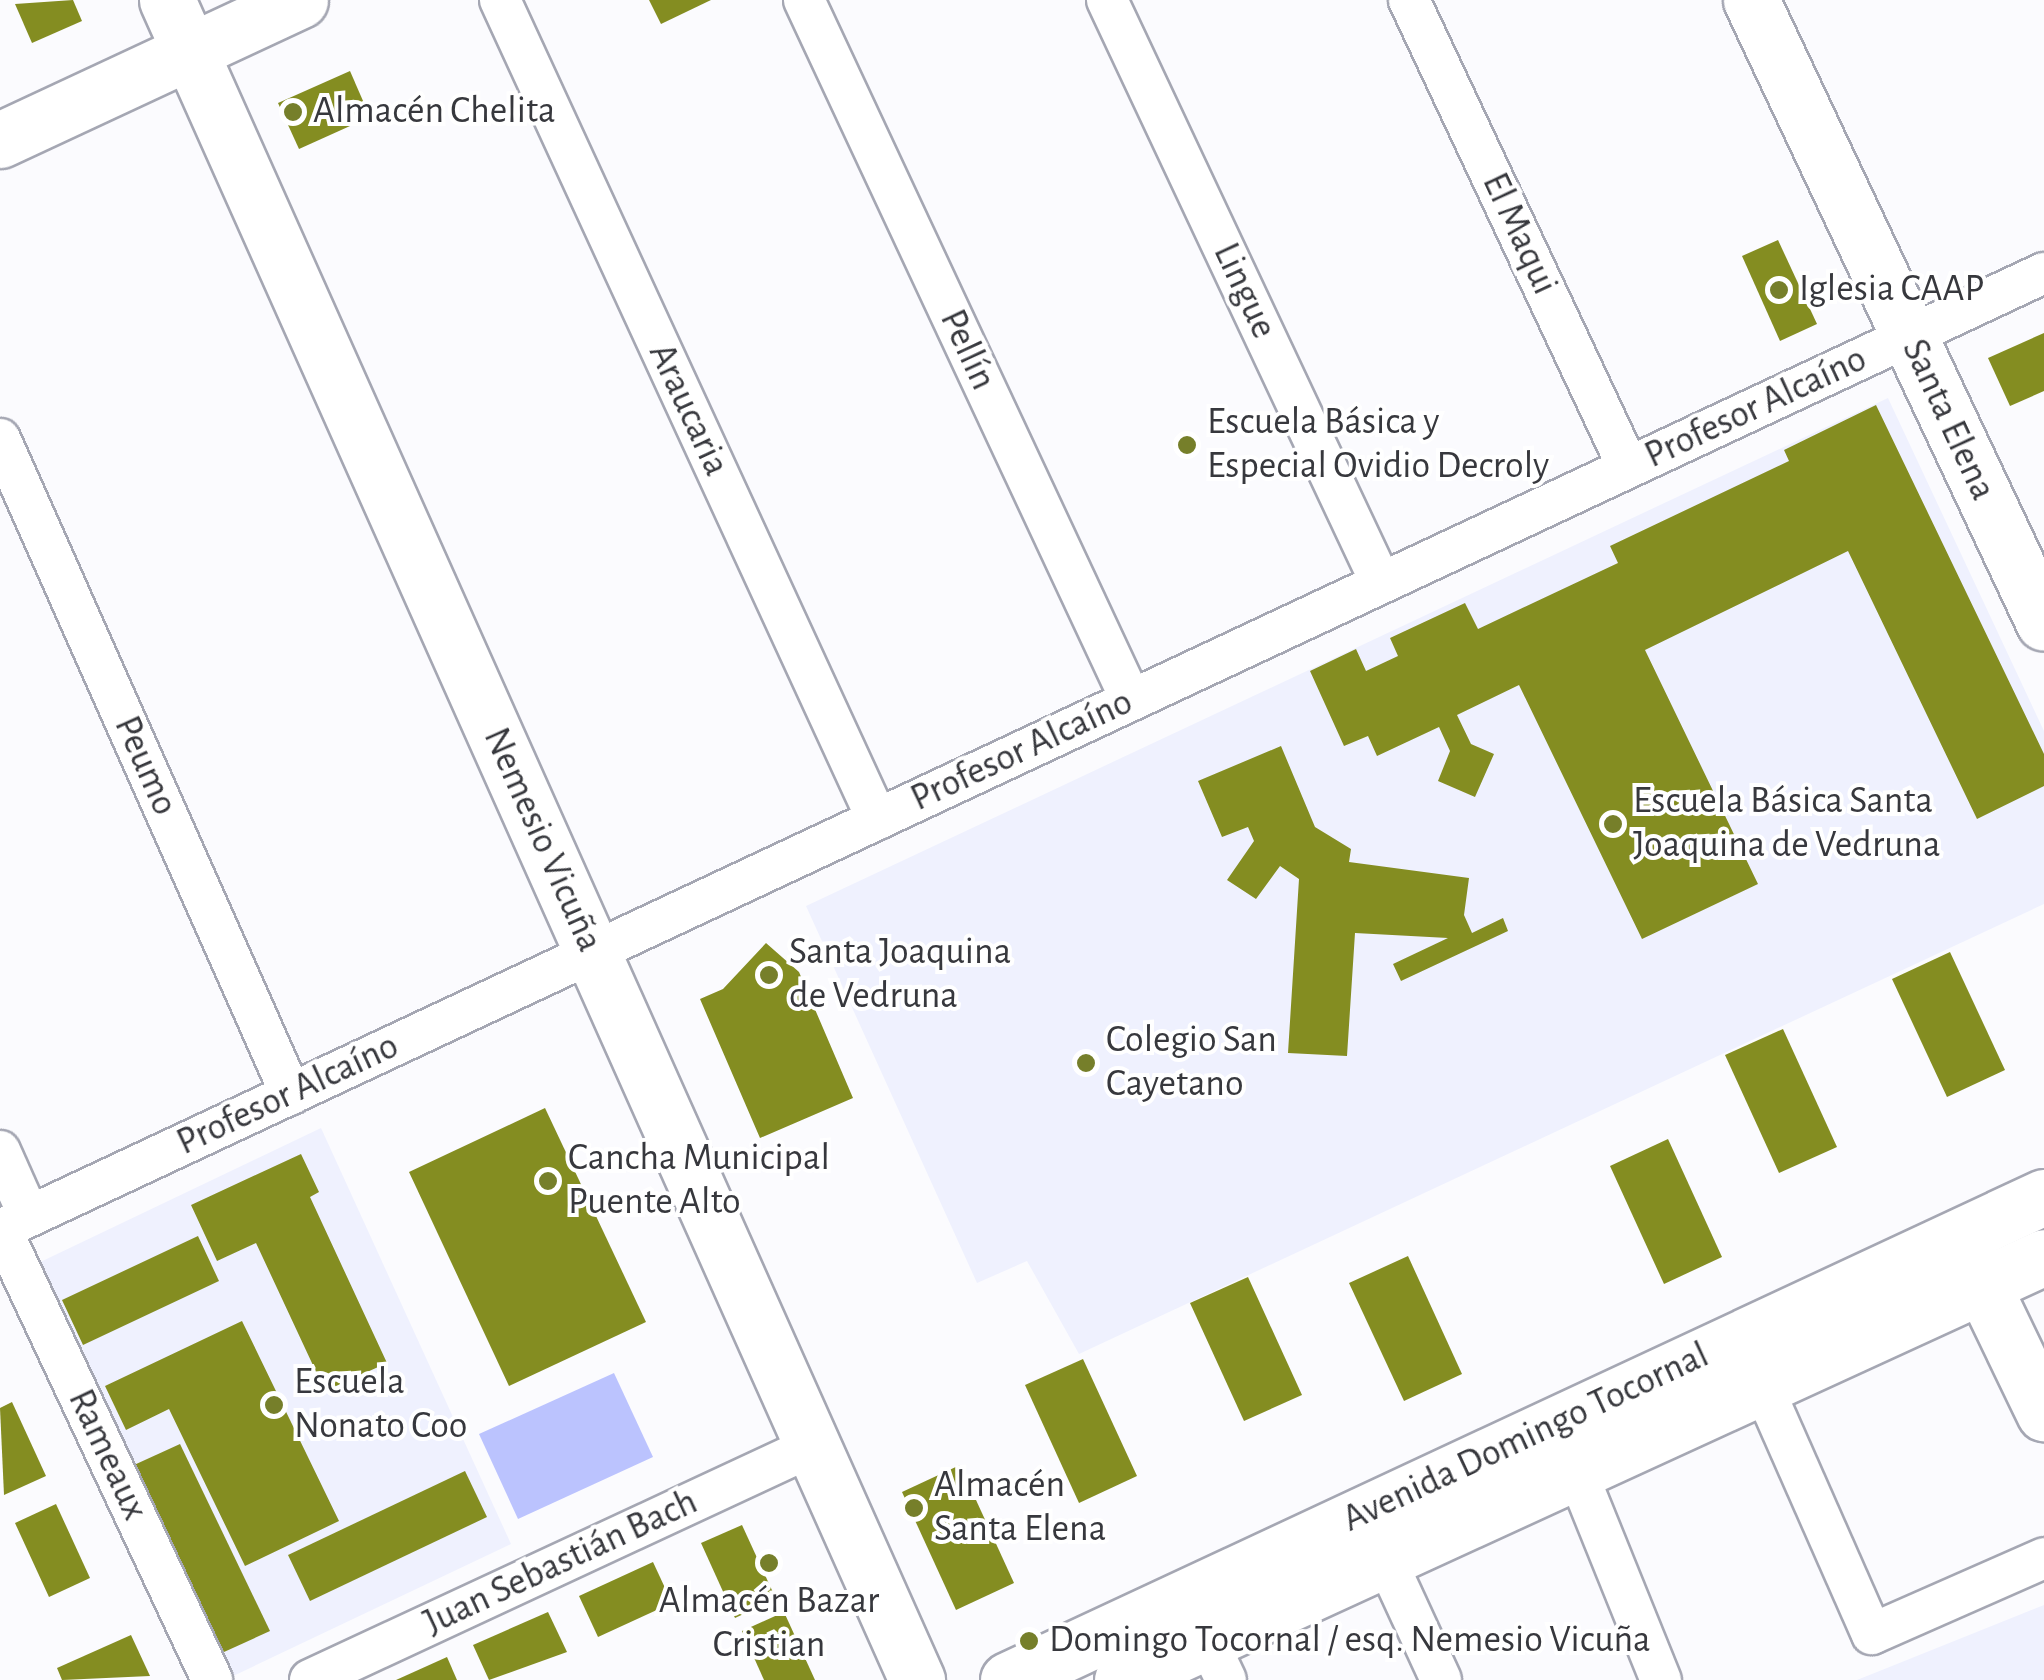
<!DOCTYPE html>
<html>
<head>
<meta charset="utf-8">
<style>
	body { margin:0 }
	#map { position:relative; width:2044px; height:1680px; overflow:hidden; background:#fbfbfe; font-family:"Alegreya Sans",sans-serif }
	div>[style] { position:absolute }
	.built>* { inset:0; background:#eff1fe }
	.green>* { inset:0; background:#bbc3fe }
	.building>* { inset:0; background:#848d21 }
	.roads { filter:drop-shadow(2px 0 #a5a7b3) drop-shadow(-2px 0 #a5a7b3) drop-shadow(0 2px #a5a7b3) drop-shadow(0 -2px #a5a7b3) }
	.street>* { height:40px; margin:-20px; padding:0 20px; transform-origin:20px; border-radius:20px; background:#fff }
	.secondary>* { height:55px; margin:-27.5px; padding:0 27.5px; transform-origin:27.5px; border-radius:27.5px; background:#fff }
	.dots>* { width:28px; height:28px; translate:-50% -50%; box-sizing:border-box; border:5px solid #fff; border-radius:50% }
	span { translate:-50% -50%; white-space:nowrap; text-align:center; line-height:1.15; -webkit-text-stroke:8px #fff; paint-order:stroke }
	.poi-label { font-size:38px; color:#37383d }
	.left { translate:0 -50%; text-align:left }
	.street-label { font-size:38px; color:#37383d }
</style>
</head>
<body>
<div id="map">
	<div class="built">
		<div style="clip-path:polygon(1888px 398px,2044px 731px,2044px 904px,1079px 1354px,1027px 1261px,977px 1283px,806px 906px)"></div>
		<div style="clip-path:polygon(321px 1128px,511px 1544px,231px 1677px,32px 1266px)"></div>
		<div style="clip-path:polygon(2044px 1605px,2044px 1680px,1857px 1680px)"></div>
	</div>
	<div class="green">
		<div style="clip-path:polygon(614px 1373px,653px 1457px,518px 1519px,479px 1434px)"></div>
	</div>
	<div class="building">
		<div style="clip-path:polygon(73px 0,82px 21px,32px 43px,15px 4px)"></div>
		<div style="clip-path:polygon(649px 0,711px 0,661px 24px)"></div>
		<div style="clip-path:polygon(350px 71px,370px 117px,299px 149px,278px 103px)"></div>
		<div style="clip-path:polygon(1778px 240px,1817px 324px,1780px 341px,1742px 256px)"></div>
		<div style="clip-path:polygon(2044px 333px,2044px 391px,2010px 406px,1988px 358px)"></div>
		<div style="clip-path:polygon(1876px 405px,2044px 754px,2044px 786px,1977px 819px,1848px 551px,1645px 650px,1758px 884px,1642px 939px,1519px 685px,1457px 715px,1471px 744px,1494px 754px,1475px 797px,1438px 781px,1450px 751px,1439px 727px,1377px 756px,1368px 736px,1344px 746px,1310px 671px,1356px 649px,1366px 671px,1398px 656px,1390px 638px,1465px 603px,1478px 629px,1618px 563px,1610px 546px,1789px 461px,1784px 450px)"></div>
		<div style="clip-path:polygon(1281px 746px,1315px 827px,1351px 849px,1349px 862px,1469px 878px,1464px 915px,1472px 933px,1503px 918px,1508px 931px,1401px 981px,1393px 964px,1448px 938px,1355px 933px,1347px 1056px,1288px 1053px,1299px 879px,1280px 866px,1256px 899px,1227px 880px,1254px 841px,1248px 827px,1222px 837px,1198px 781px)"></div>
		<div style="clip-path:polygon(766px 943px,799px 972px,853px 1098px,760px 1138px,700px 999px,723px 989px)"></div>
		<div style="clip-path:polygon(1950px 952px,2005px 1070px,1947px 1097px,1892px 979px)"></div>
		<div style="clip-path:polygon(1783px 1029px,1837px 1147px,1779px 1173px,1725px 1055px)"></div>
		<div style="clip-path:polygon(545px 1108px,646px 1322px,509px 1386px,409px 1172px)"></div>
		<div style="clip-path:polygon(1668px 1139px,1722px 1257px,1664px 1284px,1610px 1166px)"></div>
		<div style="clip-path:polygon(301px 1154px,319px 1192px,310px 1197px,387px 1363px,325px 1391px,256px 1243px,217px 1261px,191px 1205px)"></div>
		<div style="clip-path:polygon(198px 1236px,219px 1281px,83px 1345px,62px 1300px)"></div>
		<div style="clip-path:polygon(1408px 1256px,1462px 1374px,1404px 1401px,1349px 1283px)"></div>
		<div style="clip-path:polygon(1248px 1277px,1302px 1395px,1244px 1421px,1190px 1303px)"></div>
		<div style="clip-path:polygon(242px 1321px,339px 1521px,245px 1566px,169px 1409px,126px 1430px,105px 1386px)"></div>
		<div style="clip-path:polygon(1083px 1359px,1137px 1476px,1079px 1503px,1025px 1385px)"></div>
		<div style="clip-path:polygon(12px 1402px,46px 1476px,4px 1495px,0 1408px)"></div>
		<div style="clip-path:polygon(180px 1444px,270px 1631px,224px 1652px,134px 1465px)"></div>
		<div style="clip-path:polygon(960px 1465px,1014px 1583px,956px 1610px,902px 1492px)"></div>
		<div style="clip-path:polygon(465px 1471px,487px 1517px,310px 1601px,288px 1555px)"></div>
		<div style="clip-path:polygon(56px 1504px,90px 1578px,49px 1597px,15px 1523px)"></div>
		<div style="clip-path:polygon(742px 1525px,776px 1599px,735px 1618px,701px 1543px)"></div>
		<div style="clip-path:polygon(653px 1562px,672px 1603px,598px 1637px,579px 1596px)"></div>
		<div style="clip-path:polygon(548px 1612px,567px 1652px,489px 1680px,473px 1645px)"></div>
		<div style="clip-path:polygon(784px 1612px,815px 1680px,764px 1680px,742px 1631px)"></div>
		<div style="clip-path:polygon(131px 1635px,150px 1676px,62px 1680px,57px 1668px)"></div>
		<div style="clip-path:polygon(447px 1657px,457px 1680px,396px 1680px)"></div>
	</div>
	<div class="roads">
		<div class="street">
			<div style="left:500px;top:0;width:902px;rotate:65.28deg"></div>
			<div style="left:804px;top:0;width:773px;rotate:64.96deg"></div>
			<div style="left:1107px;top:0;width:644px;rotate:64.83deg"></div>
			<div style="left:1409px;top:0;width:516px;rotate:64.88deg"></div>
			<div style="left:0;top:439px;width:717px;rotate:66.05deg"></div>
			<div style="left:0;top:1151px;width:71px;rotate:66deg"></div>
			<div style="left:1px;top:1229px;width:498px;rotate:64.9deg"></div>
			<div style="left:0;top:1230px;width:2257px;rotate:-25.09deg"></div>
			<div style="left:1762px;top:1385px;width:272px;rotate:66.2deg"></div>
			<div style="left:1872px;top:1634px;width:188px;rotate:-23.8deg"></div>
			<div style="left:1576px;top:1470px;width:227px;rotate:68deg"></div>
			<div style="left:1385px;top:1558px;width:134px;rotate:65.3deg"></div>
			<div style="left:1207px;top:1640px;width:44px;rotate:64.6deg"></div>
			<div style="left:310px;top:1680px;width:555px;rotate:-24.95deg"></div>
		</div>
		<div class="secondary">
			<div style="left:167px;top:0;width:1840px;rotate:65.94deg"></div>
			<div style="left:1751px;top:0;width:688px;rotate:64.81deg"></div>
			<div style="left:0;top:140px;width:331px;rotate:-25deg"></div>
			<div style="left:1967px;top:1253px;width:178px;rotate:64.3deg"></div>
			<div style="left:1008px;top:1680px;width:1143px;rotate:-25deg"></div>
			<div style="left:1122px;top:1680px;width:1014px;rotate:-24.64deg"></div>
		</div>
	</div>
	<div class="dots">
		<div style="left:293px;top:112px;background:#767f2a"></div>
		<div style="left:1779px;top:290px;background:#767f2a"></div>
		<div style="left:1187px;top:445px;background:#767f2a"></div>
		<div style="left:1613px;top:824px;background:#767f2a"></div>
		<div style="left:769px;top:975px;background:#767f2a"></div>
		<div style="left:1086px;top:1063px;background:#767f2a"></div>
		<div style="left:548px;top:1181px;background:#767f2a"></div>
		<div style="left:274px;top:1405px;background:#767f2a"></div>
		<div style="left:914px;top:1508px;background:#767f2a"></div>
		<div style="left:769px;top:1563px;background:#767f2a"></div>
		<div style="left:1029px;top:1641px;background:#767f2a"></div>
	</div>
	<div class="poi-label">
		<span class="left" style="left:313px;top:112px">Almacén Chelita</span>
		<span class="left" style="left:1799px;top:290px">Iglesia CAAP</span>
		<span class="left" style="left:1207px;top:445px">Escuela Básica y<br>Especial Ovidio Decroly</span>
		<span class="left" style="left:1633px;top:824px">Escuela Básica Santa<br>Joaquina de Vedruna</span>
		<span class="left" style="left:789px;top:975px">Santa Joaquina<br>de Vedruna</span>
		<span class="left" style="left:1106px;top:1063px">Colegio San<br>Cayetano</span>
		<span class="left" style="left:568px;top:1181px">Cancha Municipal<br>Puente Alto</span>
		<span class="left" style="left:294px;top:1405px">Escuela<br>Nonato Coo</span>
		<span class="left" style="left:934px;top:1508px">Almacén<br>Santa Elena</span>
		<span style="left:769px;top:1624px">Almacén Bazar<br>Cristian</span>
		<span class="left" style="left:1049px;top:1641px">Domingo Tocornal / esq. Nemesio Vicuña</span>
	</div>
	<div class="street-label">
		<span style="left:1519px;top:234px;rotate:65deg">El Maqui</span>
		<span style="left:1244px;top:291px;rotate:65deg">Lingue</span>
		<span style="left:967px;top:350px;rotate:65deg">Pellín</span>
		<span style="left:1756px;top:408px;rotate:-25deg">Profesor Alcaíno</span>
		<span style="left:688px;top:410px;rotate:65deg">Araucaria</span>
		<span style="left:1948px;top:420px;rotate:65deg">Santa Elena</span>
		<span style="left:1022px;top:751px;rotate:-25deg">Profesor Alcaíno</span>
		<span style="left:145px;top:766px;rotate:66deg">Peumo</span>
		<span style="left:542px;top:840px;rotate:66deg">Nemesio Vicuña</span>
		<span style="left:288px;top:1095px;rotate:-25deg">Profesor Alcaíno</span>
		<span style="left:1526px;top:1438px;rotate:-25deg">Avenida Domingo Tocornal</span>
		<span style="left:107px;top:1455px;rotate:65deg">Rameaux</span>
		<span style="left:561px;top:1563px;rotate:-25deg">Juan Sebastián Bach</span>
	</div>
</div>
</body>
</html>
